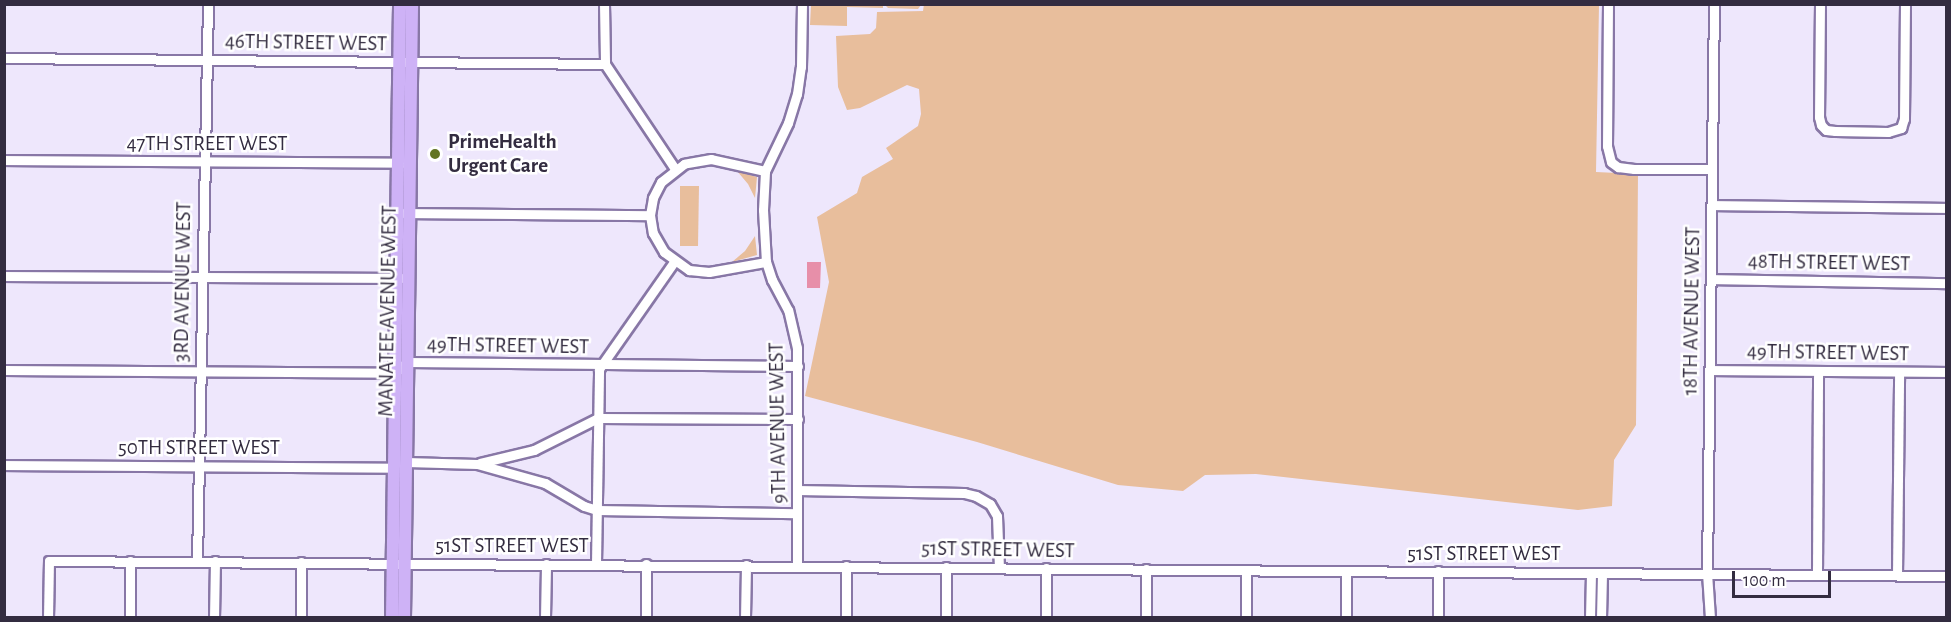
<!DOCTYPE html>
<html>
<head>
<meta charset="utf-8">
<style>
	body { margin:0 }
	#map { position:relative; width:1951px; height:622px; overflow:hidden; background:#eee7fc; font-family:"Alegreya Sans",sans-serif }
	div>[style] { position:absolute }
	.green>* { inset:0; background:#e8be9c }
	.water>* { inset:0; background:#e78fa9 }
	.roads { filter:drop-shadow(2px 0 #8877a6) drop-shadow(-2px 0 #8877a6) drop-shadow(0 2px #8877a6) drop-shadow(0 -2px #8877a6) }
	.minor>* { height:9px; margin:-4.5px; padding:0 4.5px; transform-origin:4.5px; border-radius:4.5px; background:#fff }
	.major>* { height:12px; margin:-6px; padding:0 6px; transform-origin:6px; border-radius:6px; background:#ceb2f6 }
	.dots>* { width:16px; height:16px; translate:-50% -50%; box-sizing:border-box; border:3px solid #fff; border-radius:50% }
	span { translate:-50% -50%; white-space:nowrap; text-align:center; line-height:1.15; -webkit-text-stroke:5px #fff; paint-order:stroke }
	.street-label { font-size:21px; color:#332c40 }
	.poi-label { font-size:21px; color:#332c40; font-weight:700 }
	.left { translate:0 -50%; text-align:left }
	.frame { position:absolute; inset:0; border:6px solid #332c40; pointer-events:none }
	.scale { position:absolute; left:1732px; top:571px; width:99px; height:27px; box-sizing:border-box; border:3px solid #332c40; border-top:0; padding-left:8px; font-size:18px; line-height:21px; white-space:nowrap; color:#332c40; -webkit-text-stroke:4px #fff; paint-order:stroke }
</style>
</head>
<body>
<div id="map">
	<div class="green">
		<div style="clip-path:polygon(924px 4px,1599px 5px,1596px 172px,1638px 174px,1636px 425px,1614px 460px,1612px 506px,1578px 510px,1256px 474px,1205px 475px,1183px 491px,1118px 485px,977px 442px,805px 396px,829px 282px,817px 217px,857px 193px,862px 177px,893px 159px,886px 148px,918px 126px,921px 114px,919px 89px,907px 85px,860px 108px,847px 110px,838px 87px,836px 36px,870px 34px,876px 28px,877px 12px,923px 11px)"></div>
		<div style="clip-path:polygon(811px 5px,883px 4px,883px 8px,847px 7px,847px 26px,810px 25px)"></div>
		<div style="clip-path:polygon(885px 5px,885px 4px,921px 5px,918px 9px,888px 8px)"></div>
		<div style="clip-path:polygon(737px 171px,757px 177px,755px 198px,748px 184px)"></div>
		<div style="clip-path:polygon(680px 186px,699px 186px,698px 246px,680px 246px)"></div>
		<div style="clip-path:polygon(755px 236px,757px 255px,732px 262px,745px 251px)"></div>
	</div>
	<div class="water">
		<div style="clip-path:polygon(807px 262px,821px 262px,820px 288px,807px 288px)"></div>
	</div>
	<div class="roads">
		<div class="minor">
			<div style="left:604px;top:4px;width:60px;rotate:89deg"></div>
			<div style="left:605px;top:64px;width:126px;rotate:56.3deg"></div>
			<div style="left:1608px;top:4px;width:142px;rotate:90.4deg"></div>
			<div style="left:1607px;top:146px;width:16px;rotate:76deg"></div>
			<div style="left:1611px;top:162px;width:9px;rotate:36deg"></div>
			<div style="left:1618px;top:167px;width:16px;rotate:7deg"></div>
			<div style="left:1634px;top:169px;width:78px"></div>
			<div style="left:1820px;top:4px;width:113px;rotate:90.5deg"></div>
			<div style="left:1819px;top:117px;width:8px;rotate:76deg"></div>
			<div style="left:1821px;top:125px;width:7px;rotate:45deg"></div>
			<div style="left:1826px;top:130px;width:9px;rotate:6deg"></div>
			<div style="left:1835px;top:131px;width:53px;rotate:1.1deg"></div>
			<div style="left:1888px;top:132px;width:14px;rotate:-17deg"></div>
			<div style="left:1901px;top:128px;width:9px;rotate:-72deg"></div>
			<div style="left:1904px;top:119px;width:115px;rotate:-89.5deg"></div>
			<div style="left:4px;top:58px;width:601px;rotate:0.57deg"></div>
			<div style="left:4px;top:160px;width:400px;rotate:0.4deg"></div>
			<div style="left:765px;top:171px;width:55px;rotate:-167.5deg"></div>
			<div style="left:711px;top:159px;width:27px;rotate:170deg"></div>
			<div style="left:684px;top:164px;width:29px;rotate:142deg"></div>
			<div style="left:661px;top:182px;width:18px;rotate:117deg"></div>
			<div style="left:653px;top:198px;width:17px;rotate:100deg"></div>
			<div style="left:650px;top:215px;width:18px;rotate:81deg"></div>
			<div style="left:653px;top:233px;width:22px;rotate:60deg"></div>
			<div style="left:664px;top:252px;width:31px;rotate:36deg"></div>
			<div style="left:689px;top:270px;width:20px;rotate:6deg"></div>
			<div style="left:709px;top:272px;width:58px;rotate:-10deg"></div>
			<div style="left:1712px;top:205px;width:234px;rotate:0.7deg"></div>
			<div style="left:404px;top:213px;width:246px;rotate:0.5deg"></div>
			<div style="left:5px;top:276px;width:396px;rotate:0.3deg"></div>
			<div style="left:1711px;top:279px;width:235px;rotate:1deg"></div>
			<div style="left:4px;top:370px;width:391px;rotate:0.4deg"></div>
			<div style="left:395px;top:373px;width:16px;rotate:-43deg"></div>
			<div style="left:407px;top:362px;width:391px;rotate:0.6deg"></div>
			<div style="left:1710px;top:370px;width:236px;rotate:0.5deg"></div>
			<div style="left:406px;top:462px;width:71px;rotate:1.6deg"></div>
			<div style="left:477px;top:464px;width:71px;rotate:15.6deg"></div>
			<div style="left:545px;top:483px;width:45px;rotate:30.5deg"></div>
			<div style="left:584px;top:506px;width:14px;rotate:17deg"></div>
			<div style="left:597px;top:510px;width:200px;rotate:0.9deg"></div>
			<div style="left:480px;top:463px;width:56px;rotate:-13.5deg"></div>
			<div style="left:534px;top:450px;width:72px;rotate:-26.6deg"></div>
			<div style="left:598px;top:418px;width:200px;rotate:0.3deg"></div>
			<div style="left:4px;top:465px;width:389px;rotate:0.4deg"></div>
			<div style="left:797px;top:490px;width:167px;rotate:1deg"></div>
			<div style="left:964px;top:493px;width:12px;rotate:14deg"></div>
			<div style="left:976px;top:496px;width:16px;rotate:30deg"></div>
			<div style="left:990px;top:504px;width:14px;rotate:60deg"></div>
			<div style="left:997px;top:516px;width:52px;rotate:87.8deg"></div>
			<div style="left:197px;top:561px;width:557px;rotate:-88.87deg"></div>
			<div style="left:596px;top:564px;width:195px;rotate:-89.1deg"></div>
			<div style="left:599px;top:369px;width:131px;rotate:-55deg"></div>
			<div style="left:797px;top:566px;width:218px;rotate:-90deg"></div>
			<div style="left:797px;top:348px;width:39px;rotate:-103deg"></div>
			<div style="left:788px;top:310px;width:34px;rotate:-118deg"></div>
			<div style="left:772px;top:280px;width:19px;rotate:-108deg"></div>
			<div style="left:766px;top:262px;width:52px;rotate:-93.3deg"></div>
			<div style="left:763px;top:210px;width:39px;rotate:-87deg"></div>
			<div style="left:765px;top:171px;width:53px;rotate:-64.4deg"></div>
			<div style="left:788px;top:123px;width:30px;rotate:-73deg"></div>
			<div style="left:797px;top:94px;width:27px;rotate:-82deg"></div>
			<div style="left:801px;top:67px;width:63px;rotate:-89.1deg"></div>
			<div style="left:1046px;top:568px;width:50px;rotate:90deg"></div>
			<div style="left:1146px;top:569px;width:49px;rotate:90deg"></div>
			<div style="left:1246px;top:570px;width:48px;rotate:90deg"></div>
			<div style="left:1817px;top:574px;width:203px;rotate:-89.7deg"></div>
			<div style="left:1897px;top:575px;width:203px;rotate:-89.4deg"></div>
			<div style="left:48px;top:618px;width:57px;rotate:-89deg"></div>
			<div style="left:49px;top:561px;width:1897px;rotate:0.45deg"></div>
			<div style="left:130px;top:618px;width:57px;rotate:-90deg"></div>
			<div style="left:214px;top:618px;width:57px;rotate:-89deg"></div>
			<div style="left:301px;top:618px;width:56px;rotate:-90deg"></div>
			<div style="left:545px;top:618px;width:54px;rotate:-88.9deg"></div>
			<div style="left:646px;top:618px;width:54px;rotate:-90deg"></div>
			<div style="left:745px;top:618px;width:53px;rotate:-88.9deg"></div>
			<div style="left:846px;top:618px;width:52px;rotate:-90deg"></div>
			<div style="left:946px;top:618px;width:51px;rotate:-90deg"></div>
			<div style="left:1346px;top:618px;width:47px;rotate:-90deg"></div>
			<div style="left:1438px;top:618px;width:47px;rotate:-90deg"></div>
			<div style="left:1590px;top:618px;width:45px;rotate:-88.7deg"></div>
			<div style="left:1601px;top:618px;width:45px;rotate:-88.7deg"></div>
			<div style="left:1710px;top:618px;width:45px;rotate:-93.8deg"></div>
			<div style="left:1707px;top:573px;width:569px;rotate:-89.3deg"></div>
		</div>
		<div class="major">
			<div style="left:392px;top:618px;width:614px;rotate:-89.25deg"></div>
			<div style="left:404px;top:618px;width:614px;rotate:-89.25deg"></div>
		</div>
	</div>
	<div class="dots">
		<div style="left:435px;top:154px;background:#627423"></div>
	</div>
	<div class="street-label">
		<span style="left:306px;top:43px;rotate:1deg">46TH STREET WEST</span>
		<span style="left:207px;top:144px">47TH STREET WEST</span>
		<span style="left:1829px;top:263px;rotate:1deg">48TH STREET WEST</span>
		<span style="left:183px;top:282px;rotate:-89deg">3RD AVENUE WEST</span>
		<span style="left:388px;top:311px;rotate:-89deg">MANATEE AVENUE WEST</span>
		<span style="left:1692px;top:311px;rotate:-89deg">18TH AVENUE WEST</span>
		<span style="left:508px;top:346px;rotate:1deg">49TH STREET WEST</span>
		<span style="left:1828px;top:353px;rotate:1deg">49TH STREET WEST</span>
		<span style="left:778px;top:423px;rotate:-91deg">9TH AVENUE WEST</span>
		<span style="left:199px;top:448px">50TH STREET WEST</span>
		<span style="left:512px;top:546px">51ST STREET WEST</span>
		<span style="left:998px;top:550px;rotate:1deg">51ST STREET WEST</span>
		<span style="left:1484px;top:554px">51ST STREET WEST</span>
	</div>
	<div class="poi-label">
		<span class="left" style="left:448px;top:154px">PrimeHealth<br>Urgent Care</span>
	</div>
	<div class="frame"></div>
	<div class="scale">100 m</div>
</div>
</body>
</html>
